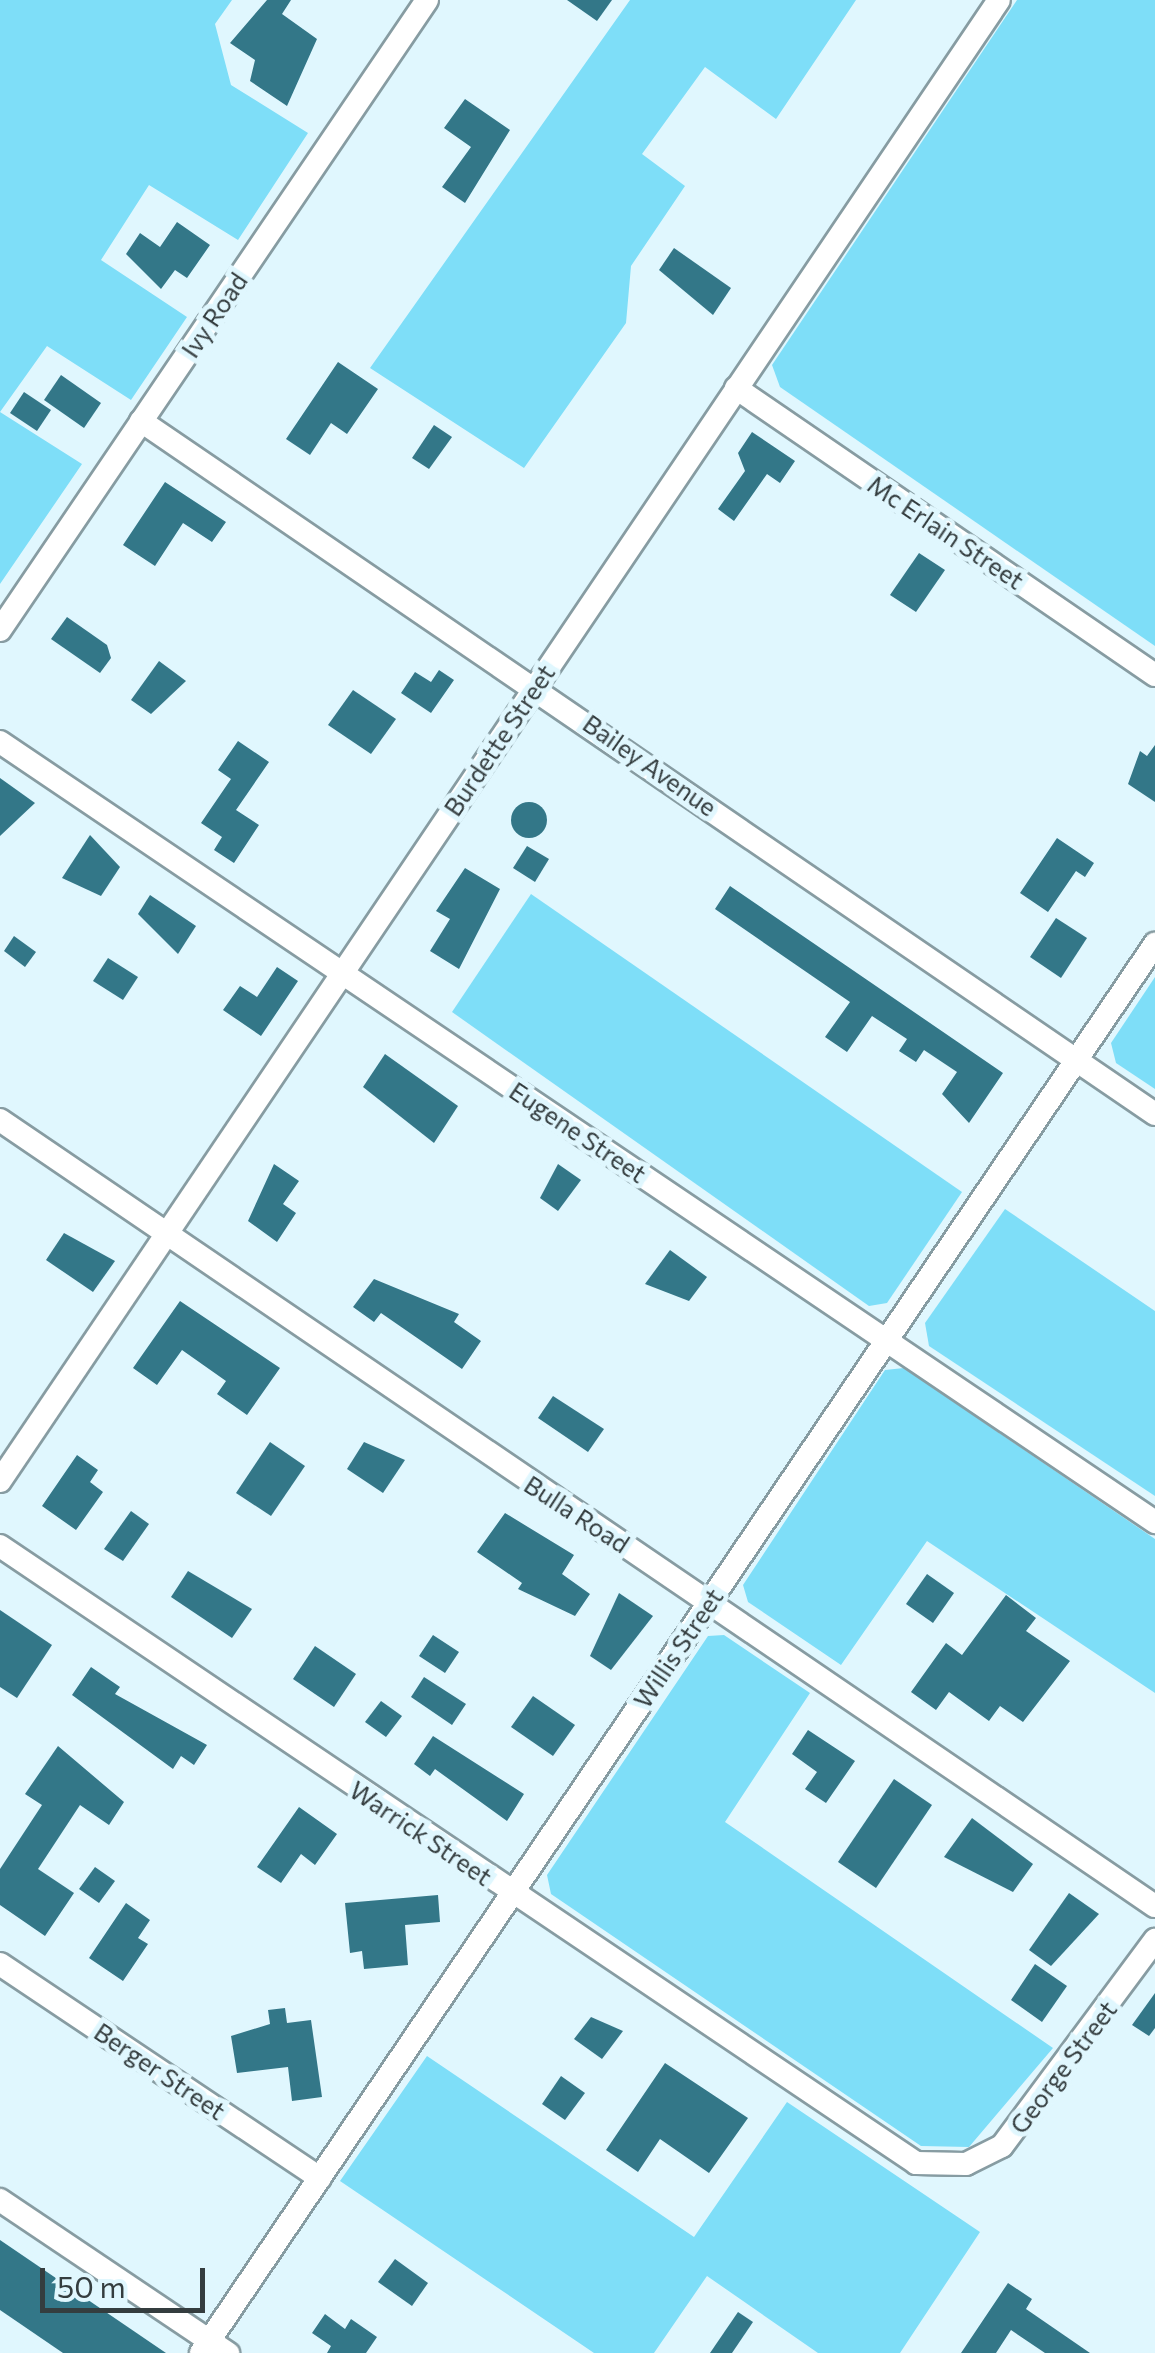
<!DOCTYPE html>
<html>
<head>
<meta charset="utf-8">
<style>
	body { margin:0 }
	#map { position:relative; width:1155px; height:2353px; overflow:hidden; background:#e0f7fe; font-family:Commissioner,sans-serif }
	div>[style] { position:absolute }
	.green>* { inset:0; background:#7edef8 }
	.building>* { inset:0; background:#378 }
	.round { border-radius:50% }
	.roads { filter:drop-shadow(2px 0 #879ca2) drop-shadow(-2px 0 #879ca2) drop-shadow(0 2px #879ca2) drop-shadow(0 -2px #879ca2) }
	.street>* { height:22px; margin:-11px; padding:0 11px; transform-origin:11px; border-radius:11px; background:#fff }
	span { translate:-50% -50%; white-space:nowrap; text-align:center; line-height:1.15; -webkit-text-stroke:10px #e0f7fe; paint-order:stroke }
	.street-label { font-size:25px; color:#343d3f }
	.scale { position:absolute; left:40px; top:2268px; width:165px; height:45px; box-sizing:border-box; border:5px solid #343d3f; border-top:0; padding-left:12px; font-size:30px; line-height:35px; white-space:nowrap; color:#343d3f; -webkit-text-stroke:8px #e0f7fe; paint-order:stroke }
</style>
</head>
<body>
<div id="map">
	<div class="green">
		<div style="clip-path:polygon(0 0,232px 0,215px 24px,231px 85px,308px 133px,238px 240px,149px 185px,101px 260px,187px 317px,131px 400px,47px 346px,0 412px,82px 464px,0 584px)"></div>
		<div style="clip-path:polygon(630px 0,856px 0,776px 119px,705px 67px,642px 154px,685px 186px,631px 266px,626px 323px,524px 468px,370px 368px)"></div>
		<div style="clip-path:polygon(1017px 0,1155px 0,1155px 646px,780px 387px,772px 365px)"></div>
		<div style="clip-path:polygon(531px 894px,962px 1192px,887px 1303px,869px 1306px,452px 1012px)"></div>
		<div style="clip-path:polygon(1155px 977px,1155px 1089px,1116px 1063px,1111px 1043px)"></div>
		<div style="clip-path:polygon(1005px 1209px,1155px 1311px,1155px 1496px,929px 1346px,925px 1323px)"></div>
		<div style="clip-path:polygon(904px 1368px,1155px 1539px,1155px 1693px,927px 1541px,841px 1665px,748px 1602px,743px 1585px,885px 1370px)"></div>
		<div style="clip-path:polygon(724px 1635px,810px 1693px,725px 1822px,1053px 2048px,969px 2147px,921px 2146px,551px 1894px,547px 1875px,708px 1636px)"></div>
		<div style="clip-path:polygon(427px 2056px,694px 2237px,787px 2102px,980px 2232px,900px 2353px,818px 2353px,707px 2276px,654px 2353px,594px 2353px,340px 2181px)"></div>
	</div>
	<div class="building">
		<div style="clip-path:polygon(267px 0,291px 0,282px 14px,317px 39px,287px 106px,250px 81px,255px 60px,230px 43px)"></div>
		<div style="clip-path:polygon(567px 0,612px 0,597px 21px)"></div>
		<div style="clip-path:polygon(465px 99px,510px 130px,465px 203px,442px 187px,471px 147px,444px 128px)"></div>
		<div style="clip-path:polygon(177px 222px,210px 245px,187px 278px,175px 270px,161px 289px,126px 254px,140px 233px,160px 247px)"></div>
		<div style="clip-path:polygon(674px 248px,731px 288px,713px 315px,659px 270px)"></div>
		<div style="clip-path:polygon(338px 362px,378px 389px,347px 434px,331px 423px,310px 455px,286px 439px)"></div>
		<div style="clip-path:polygon(61px 375px,101px 403px,84px 428px,44px 400px)"></div>
		<div style="clip-path:polygon(24px 392px,51px 410px,37px 431px,10px 413px)"></div>
		<div style="clip-path:polygon(434px 425px,452px 437px,429px 469px,412px 458px)"></div>
		<div style="clip-path:polygon(752px 432px,795px 461px,780px 483px,767px 474px,734px 521px,718px 509px,745px 471px,738px 453px)"></div>
		<div style="clip-path:polygon(165px 482px,226px 522px,212px 542px,183px 523px,155px 566px,123px 545px)"></div>
		<div style="clip-path:polygon(919px 553px,945px 570px,916px 612px,890px 595px)"></div>
		<div style="clip-path:polygon(67px 617px,107px 645px,111px 658px,100px 673px,51px 639px)"></div>
		<div style="clip-path:polygon(159px 661px,186px 681px,151px 714px,131px 700px)"></div>
		<div style="clip-path:polygon(439px 670px,454px 680px,431px 713px,401px 693px,415px 672px,431px 682px)"></div>
		<div style="clip-path:polygon(353px 690px,396px 719px,371px 754px,328px 725px)"></div>
		<div style="clip-path:polygon(238px 741px,269px 762px,236px 810px,259px 825px,234px 863px,214px 850px,222px 837px,201px 823px,231px 779px,218px 770px)"></div>
		<div style="clip-path:polygon(1155px 745px,1155px 802px,1128px 784px,1140px 751px,1147px 756px)"></div>
		<div style="clip-path:polygon(0 778px,35px 803px,0 836px)"></div>
		<div class="round" style="left:511px;top:802px;width:36px;height:36px"></div>
		<div style="clip-path:polygon(90px 835px,120px 867px,101px 896px,62px 878px)"></div>
		<div style="clip-path:polygon(1057px 838px,1094px 863px,1085px 877px,1076px 871px,1048px 912px,1020px 893px)"></div>
		<div style="clip-path:polygon(527px 846px,549px 859px,535px 882px,513px 868px)"></div>
		<div style="clip-path:polygon(465px 868px,500px 889px,459px 969px,430px 951px,450px 919px,436px 911px)"></div>
		<div style="clip-path:polygon(730px 886px,1003px 1073px,969px 1123px,942px 1094px,957px 1072px,924px 1050px,916px 1062px,899px 1051px,907px 1039px,872px 1016px,847px 1052px,825px 1037px,850px 1002px,715px 909px)"></div>
		<div style="clip-path:polygon(150px 895px,196px 926px,178px 954px,138px 914px)"></div>
		<div style="clip-path:polygon(1056px 918px,1087px 938px,1061px 978px,1030px 957px)"></div>
		<div style="clip-path:polygon(14px 936px,36px 952px,25px 967px,4px 951px)"></div>
		<div style="clip-path:polygon(108px 958px,138px 977px,123px 1000px,93px 981px)"></div>
		<div style="clip-path:polygon(277px 967px,298px 981px,261px 1036px,223px 1010px,240px 986px,257px 997px)"></div>
		<div style="clip-path:polygon(385px 1054px,458px 1106px,434px 1143px,363px 1087px)"></div>
		<div style="clip-path:polygon(274px 1164px,299px 1181px,283px 1204px,296px 1213px,277px 1242px,248px 1221px)"></div>
		<div style="clip-path:polygon(558px 1164px,581px 1180px,558px 1211px,540px 1198px)"></div>
		<div style="clip-path:polygon(64px 1233px,115px 1261px,93px 1292px,46px 1260px)"></div>
		<div style="clip-path:polygon(670px 1250px,707px 1277px,689px 1301px,645px 1284px)"></div>
		<div style="clip-path:polygon(374px 1279px,459px 1314px,454px 1322px,481px 1341px,462px 1369px,381px 1313px,374px 1322px,353px 1307px)"></div>
		<div style="clip-path:polygon(180px 1301px,280px 1368px,247px 1415px,217px 1394px,226px 1381px,182px 1350px,157px 1385px,133px 1368px)"></div>
		<div style="clip-path:polygon(553px 1396px,604px 1429px,588px 1452px,538px 1418px)"></div>
		<div style="clip-path:polygon(270px 1442px,305px 1466px,271px 1516px,236px 1493px)"></div>
		<div style="clip-path:polygon(364px 1442px,405px 1460px,383px 1493px,347px 1469px)"></div>
		<div style="clip-path:polygon(77px 1455px,98px 1470px,90px 1482px,103px 1492px,76px 1530px,42px 1506px)"></div>
		<div style="clip-path:polygon(131px 1511px,149px 1524px,123px 1561px,104px 1549px)"></div>
		<div style="clip-path:polygon(505px 1513px,574px 1555px,562px 1574px,590px 1594px,575px 1616px,518px 1589px,522px 1583px,477px 1552px)"></div>
		<div style="clip-path:polygon(188px 1571px,252px 1609px,232px 1638px,171px 1597px)"></div>
		<div style="clip-path:polygon(927px 1574px,954px 1593px,933px 1623px,906px 1604px)"></div>
		<div style="clip-path:polygon(619px 1593px,653px 1616px,611px 1670px,590px 1656px)"></div>
		<div style="clip-path:polygon(1006px 1595px,1036px 1618px,1026px 1631px,1070px 1661px,1023px 1722px,1000px 1706px,989px 1721px,949px 1692px,936px 1710px,911px 1692px,946px 1643px,962px 1655px)"></div>
		<div style="clip-path:polygon(0 1610px,52px 1645px,17px 1698px,0 1687px)"></div>
		<div style="clip-path:polygon(433px 1635px,459px 1652px,445px 1673px,419px 1656px)"></div>
		<div style="clip-path:polygon(315px 1646px,356px 1674px,334px 1707px,293px 1679px)"></div>
		<div style="clip-path:polygon(91px 1667px,120px 1687px,115px 1694px,207px 1745px,194px 1765px,181px 1756px,173px 1769px,72px 1695px)"></div>
		<div style="clip-path:polygon(424px 1677px,466px 1704px,452px 1725px,411px 1697px)"></div>
		<div style="clip-path:polygon(533px 1696px,575px 1725px,553px 1756px,511px 1727px)"></div>
		<div style="clip-path:polygon(381px 1701px,402px 1716px,386px 1737px,365px 1722px)"></div>
		<div style="clip-path:polygon(808px 1730px,855px 1761px,826px 1803px,805px 1789px,817px 1772px,792px 1754px)"></div>
		<div style="clip-path:polygon(433px 1736px,524px 1794px,507px 1821px,435px 1769px,430px 1776px,414px 1764px)"></div>
		<div style="clip-path:polygon(58px 1746px,124px 1802px,109px 1825px,80px 1805px,38px 1869px,74px 1893px,45px 1936px,0 1905px,0 1869px,42px 1805px,25px 1794px)"></div>
		<div style="clip-path:polygon(894px 1779px,932px 1805px,876px 1888px,838px 1862px)"></div>
		<div style="clip-path:polygon(299px 1807px,337px 1834px,315px 1865px,301px 1854px,281px 1883px,257px 1867px)"></div>
		<div style="clip-path:polygon(972px 1818px,1033px 1864px,1013px 1892px,944px 1857px)"></div>
		<div style="clip-path:polygon(95px 1867px,115px 1881px,99px 1903px,79px 1889px)"></div>
		<div style="clip-path:polygon(1069px 1893px,1099px 1914px,1051px 1966px,1029px 1950px)"></div>
		<div style="clip-path:polygon(438px 1895px,440px 1922px,405px 1925px,408px 1965px,364px 1969px,362px 1951px,350px 1953px,345px 1903px)"></div>
		<div style="clip-path:polygon(126px 1903px,150px 1920px,138px 1938px,148px 1944px,123px 1981px,89px 1958px)"></div>
		<div style="clip-path:polygon(1035px 1964px,1067px 1986px,1042px 2022px,1011px 2000px)"></div>
		<div style="clip-path:polygon(1155px 1993px,1155px 2028px,1149px 2036px,1132px 2025px)"></div>
		<div style="clip-path:polygon(285px 2008px,287px 2023px,311px 2020px,322px 2097px,292px 2101px,288px 2067px,237px 2073px,231px 2036px,270px 2024px,268px 2010px)"></div>
		<div style="clip-path:polygon(591px 2017px,623px 2031px,602px 2059px,574px 2039px)"></div>
		<div style="clip-path:polygon(665px 2063px,748px 2118px,709px 2173px,660px 2139px,638px 2172px,606px 2150px)"></div>
		<div style="clip-path:polygon(561px 2076px,585px 2093px,565px 2120px,542px 2104px)"></div>
		<div style="clip-path:polygon(0 2240px,166px 2353px,63px 2353px,0 2310px)"></div>
		<div style="clip-path:polygon(395px 2259px,428px 2283px,412px 2306px,378px 2282px)"></div>
		<div style="clip-path:polygon(1008px 2283px,1032px 2299px,1026px 2309px,1090px 2353px,1045px 2353px,1011px 2330px,996px 2353px,961px 2353px)"></div>
		<div style="clip-path:polygon(738px 2312px,753px 2322px,732px 2353px,710px 2353px)"></div>
		<div style="clip-path:polygon(325px 2314px,345px 2329px,351px 2319px,377px 2337px,366px 2353px,327px 2353px,331px 2346px,312px 2333px)"></div>
	</div>
	<div class="roads">
		<div class="street">
			<div style="left:736px;top:388px;width:508px;rotate:34.41deg"></div>
			<div style="left:141px;top:421px;width:1228px;rotate:34.35deg"></div>
			<div style="left:0;top:630px;width:761px;rotate:-55.87deg"></div>
			<div style="left:0;top:742px;width:1394px;rotate:34.03deg"></div>
			<div style="left:0;top:1120px;width:1397px;rotate:34.24deg"></div>
			<div style="left:0;top:1481px;width:1786px;rotate:-56deg"></div>
			<div style="left:0;top:1546px;width:1104px;rotate:33.96deg"></div>
			<div style="left:916px;top:2163px;width:50px;rotate:1.1deg"></div>
			<div style="left:966px;top:2164px;width:40px;rotate:-26.6deg"></div>
			<div style="left:1002px;top:2146px;width:257px;rotate:-53.4deg"></div>
			<div style="left:0;top:1964px;width:385px;rotate:33.8deg"></div>
			<div style="left:0;top:2200px;width:275px;rotate:33.9deg"></div>
			<div style="left:201px;top:2353px;width:1702px;rotate:-55.9deg"></div>
		</div>
	</div>
	<div class="street-label">
		<span style="left:214px;top:315px;rotate:-56deg">Ivy Road</span>
		<span style="left:946px;top:532px;rotate:34deg">Mc Erlain Street</span>
		<span style="left:499px;top:740px;rotate:-56deg">Burdette Street</span>
		<span style="left:650px;top:765px;rotate:35deg">Bailey Avenue</span>
		<span style="left:578px;top:1132px;rotate:34deg">Eugene Street</span>
		<span style="left:577px;top:1514px;rotate:33deg">Bulla Road</span>
		<span style="left:678px;top:1648px;rotate:-56deg">Willis Street</span>
		<span style="left:421px;top:1833px;rotate:34deg">Warrick Street</span>
		<span style="left:1063px;top:2067px;rotate:-53deg">George Street</span>
		<span style="left:160px;top:2071px;rotate:34deg">Berger Street</span>
	</div>
	<div class="scale">50 m</div>
</div>
</body>
</html>
